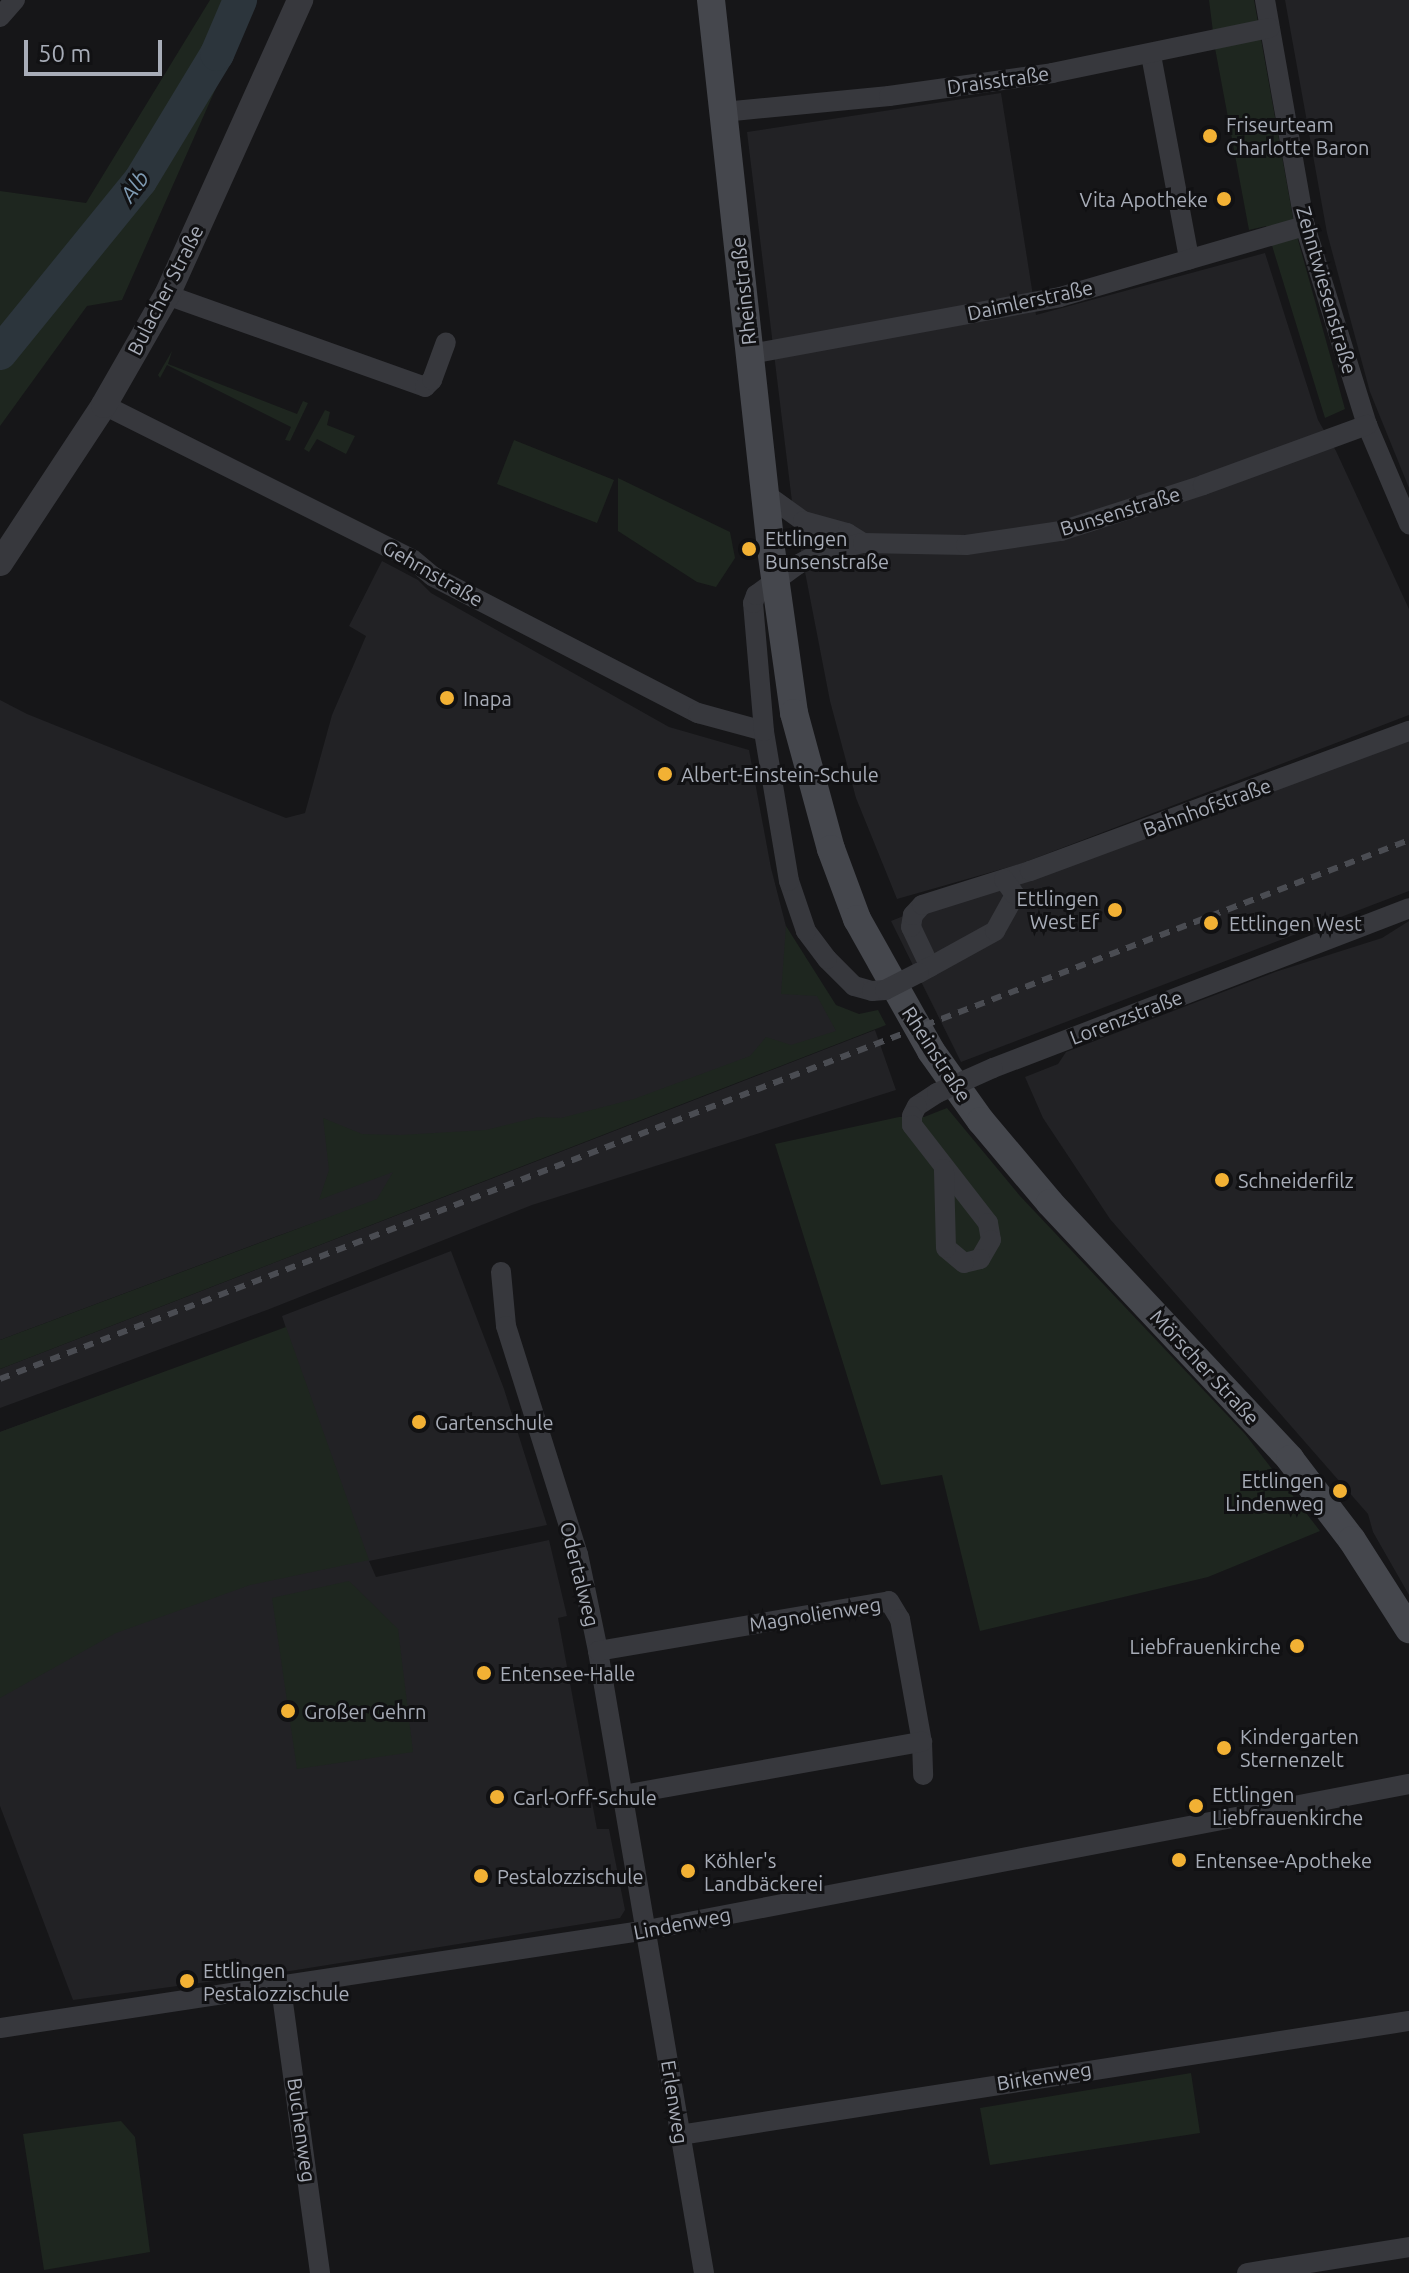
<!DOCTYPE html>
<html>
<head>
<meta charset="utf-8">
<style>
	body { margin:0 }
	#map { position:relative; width:1409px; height:2273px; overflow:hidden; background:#161618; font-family:Ubuntu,sans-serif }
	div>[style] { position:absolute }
	.built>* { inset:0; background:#222225 }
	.green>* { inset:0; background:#1e261f }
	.river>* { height:34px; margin:-17px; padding:0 17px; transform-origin:17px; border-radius:17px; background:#2c353c }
	.minor>* { height:20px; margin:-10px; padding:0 10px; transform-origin:10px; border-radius:10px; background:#37383d }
	.tertiary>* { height:26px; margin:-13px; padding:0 13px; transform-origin:13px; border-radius:13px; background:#37383d }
	.secondary>* { height:28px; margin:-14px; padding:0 14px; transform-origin:14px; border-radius:14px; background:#45474d }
	.rail>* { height:6px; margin-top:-3px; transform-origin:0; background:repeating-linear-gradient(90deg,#4a4c52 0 10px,transparent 0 18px) }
	.minor-bridge>* { height:20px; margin:-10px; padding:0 10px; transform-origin:10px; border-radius:10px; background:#37383d }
	.dots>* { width:22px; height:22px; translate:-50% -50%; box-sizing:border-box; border:4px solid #111113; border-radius:50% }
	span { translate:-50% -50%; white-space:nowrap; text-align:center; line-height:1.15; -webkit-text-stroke:6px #111113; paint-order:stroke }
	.street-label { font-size:20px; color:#a8adb8 }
	.poi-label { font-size:20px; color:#a8adb8 }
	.left { translate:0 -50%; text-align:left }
	.right { translate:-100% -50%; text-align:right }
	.water-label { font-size:22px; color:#7f9bb3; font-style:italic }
	.scale { position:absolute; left:24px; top:40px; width:138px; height:36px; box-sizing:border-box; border:4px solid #a8adb8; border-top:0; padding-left:10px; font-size:24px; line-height:28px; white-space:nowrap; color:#a8adb8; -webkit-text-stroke:6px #111113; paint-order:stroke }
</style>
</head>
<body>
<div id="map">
	<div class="built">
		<div style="clip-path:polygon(1285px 0,1409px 0,1409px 488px,1370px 392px,1327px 233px)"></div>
		<div style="clip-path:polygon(1001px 93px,1036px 315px,1265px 253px,1318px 420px,1336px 451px,1409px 609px,1409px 715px,1020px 864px,897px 899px,856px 798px,830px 701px,793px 510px,747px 132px)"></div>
		<div style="clip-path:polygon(382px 561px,418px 580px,431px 593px,669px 727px,749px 750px,771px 868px,790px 942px,842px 1033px,272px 1238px,0 1340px,0 700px,27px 714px,286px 818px,305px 813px,332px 715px,366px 636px,349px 626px)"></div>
		<div style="clip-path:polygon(1409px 736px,1409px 891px,961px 1062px,891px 921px,1031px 865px)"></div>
		<div style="clip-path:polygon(1409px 921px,1409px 1595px,1373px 1532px,1368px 1514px,1110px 1219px,1043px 1118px,1025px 1077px,1058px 1064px,1066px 1052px,1275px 972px,1382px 938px)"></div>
		<div style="clip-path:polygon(875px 1030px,896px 1090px,532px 1205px,267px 1310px,0 1408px,0 1369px)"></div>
		<div style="clip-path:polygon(451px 1251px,504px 1389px,547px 1525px,369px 1561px,376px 1577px,549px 1540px,567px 1616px,558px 1618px,597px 1829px,609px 1829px,625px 1910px,620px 1918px,290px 1971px,73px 2000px,0 1806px,0 1432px,286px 1328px,282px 1316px)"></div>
	</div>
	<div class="green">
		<div style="clip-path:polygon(210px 0,255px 0,122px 300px,87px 306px,0 426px,0 191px,86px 203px)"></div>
		<div style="clip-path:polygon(1209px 0,1254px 0,1295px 229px,1345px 409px,1325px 418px,1266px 226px,1249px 230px,1215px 48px)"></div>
		<div style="clip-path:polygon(172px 351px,168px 364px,297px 414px,303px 401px,308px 403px,290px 441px,285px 440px,291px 427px,167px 365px,160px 378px,158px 375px)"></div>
		<div style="clip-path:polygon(325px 410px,330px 412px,327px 425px,355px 436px,346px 454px,317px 439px,309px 452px,304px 449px)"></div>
		<div style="clip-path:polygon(514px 440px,614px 480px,597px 523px,497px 484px)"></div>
		<div style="clip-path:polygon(618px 478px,730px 532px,735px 558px,716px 587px,697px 582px,618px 531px)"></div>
		<div style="clip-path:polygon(786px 926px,836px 1005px,859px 1014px,878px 1010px,886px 1025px,0 1369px,0 1340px,377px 1199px,393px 1172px,319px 1200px,329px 1170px,323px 1118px,362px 1134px,400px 1135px,486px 1130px,538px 1117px,561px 1118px,634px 1099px,750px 1056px,766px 1037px,791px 1045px,836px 1031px,817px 996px,781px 994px)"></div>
		<div style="clip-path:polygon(947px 1108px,1020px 1196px,1245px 1434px,1320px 1531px,1208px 1577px,980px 1631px,942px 1475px,881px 1485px,775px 1144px,899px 1117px,924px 1117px)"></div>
		<div style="clip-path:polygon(286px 1327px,369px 1560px,250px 1585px,116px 1633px,0 1698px,0 1432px)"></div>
		<div style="clip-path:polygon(349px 1581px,398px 1629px,413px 1752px,297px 1769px,272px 1598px)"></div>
		<div style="clip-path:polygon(1191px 2073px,1200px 2133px,990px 2165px,980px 2108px)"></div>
		<div style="clip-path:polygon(121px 2121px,135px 2137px,150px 2252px,44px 2270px,23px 2134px)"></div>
	</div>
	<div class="river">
		<div style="left:0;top:353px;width:222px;rotate:-50.9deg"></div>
		<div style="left:140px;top:181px;width:149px;rotate:-58.8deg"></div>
		<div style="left:217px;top:54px;width:59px;rotate:-66.9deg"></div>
	</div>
	<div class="minor">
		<div style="left:1265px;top:0;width:230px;rotate:80deg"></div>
		<div style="left:1305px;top:226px;width:208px;rotate:72.7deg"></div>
		<div style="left:1367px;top:425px;width:108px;rotate:67deg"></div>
		<div style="left:0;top:17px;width:23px;rotate:-49deg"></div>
		<div style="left:1151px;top:55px;width:208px;rotate:79.4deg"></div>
		<div style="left:723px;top:112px;width:167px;rotate:-5.5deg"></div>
		<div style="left:889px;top:96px;width:165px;rotate:-8deg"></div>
		<div style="left:1052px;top:73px;width:222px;rotate:-11.7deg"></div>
		<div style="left:167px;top:295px;width:274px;rotate:19.6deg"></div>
		<div style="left:425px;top:387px;width:10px;rotate:-45deg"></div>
		<div style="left:432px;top:380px;width:40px;rotate:-69.8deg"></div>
		<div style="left:750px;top:354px;width:315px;rotate:-10.4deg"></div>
		<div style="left:1060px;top:297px;width:255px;rotate:-16.2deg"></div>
		<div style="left:104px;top:405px;width:344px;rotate:26.6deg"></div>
		<div style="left:412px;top:559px;width:26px;rotate:40deg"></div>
		<div style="left:432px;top:576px;width:299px;rotate:27.3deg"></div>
		<div style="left:698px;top:713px;width:68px;rotate:15.3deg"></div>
		<div style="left:767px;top:495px;width:44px;rotate:35.8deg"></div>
		<div style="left:803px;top:521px;width:46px;rotate:15.3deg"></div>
		<div style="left:847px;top:533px;width:19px;rotate:32deg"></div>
		<div style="left:930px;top:967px;width:44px;rotate:-115.4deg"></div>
		<div style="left:911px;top:927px;width:12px;rotate:-81deg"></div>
		<div style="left:913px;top:915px;width:13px;rotate:-48deg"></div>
		<div style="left:922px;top:905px;width:113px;rotate:-17.5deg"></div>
		<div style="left:1030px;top:871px;width:404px;rotate:-20.3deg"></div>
		<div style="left:919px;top:973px;width:87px;rotate:-28.9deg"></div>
		<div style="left:995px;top:931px;width:41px;rotate:-60.9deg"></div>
		<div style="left:1015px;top:895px;width:19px;rotate:-125deg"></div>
		<div style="left:872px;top:991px;width:19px;rotate:-164deg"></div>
		<div style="left:854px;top:986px;width:38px;rotate:-135deg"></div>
		<div style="left:827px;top:959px;width:35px;rotate:-127deg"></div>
		<div style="left:806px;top:931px;width:53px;rotate:-108.8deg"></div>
		<div style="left:789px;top:881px;width:152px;rotate:-99.5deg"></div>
		<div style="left:764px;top:731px;width:128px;rotate:-94.9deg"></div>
		<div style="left:753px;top:603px;width:9px;rotate:-69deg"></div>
		<div style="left:756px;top:595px;width:51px;rotate:-36.2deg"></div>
		<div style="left:797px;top:565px;width:26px;rotate:-28deg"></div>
		<div style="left:820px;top:553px;width:44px;rotate:-13.1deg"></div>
		<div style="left:863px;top:543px;width:103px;rotate:1.1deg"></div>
		<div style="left:966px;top:545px;width:96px;rotate:-8.4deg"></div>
		<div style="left:1061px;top:531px;width:149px;rotate:-17.9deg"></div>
		<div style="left:1203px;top:485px;width:175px;rotate:-20.1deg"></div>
		<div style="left:993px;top:1068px;width:446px;rotate:-21deg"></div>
		<div style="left:937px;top:1093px;width:24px;rotate:147deg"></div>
		<div style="left:917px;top:1106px;width:11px;rotate:117deg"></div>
		<div style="left:912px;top:1116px;width:9px;rotate:90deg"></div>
		<div style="left:912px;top:1125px;width:124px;rotate:52.2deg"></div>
		<div style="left:988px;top:1223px;width:17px;rotate:80deg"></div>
		<div style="left:991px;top:1240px;width:22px;rotate:120deg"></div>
		<div style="left:980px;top:1259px;width:16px;rotate:166deg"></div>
		<div style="left:964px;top:1263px;width:23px;rotate:-140deg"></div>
		<div style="left:946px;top:1248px;width:79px;rotate:-91.5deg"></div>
		<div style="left:501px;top:1272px;width:54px;rotate:84.7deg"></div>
		<div style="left:506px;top:1326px;width:239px;rotate:72.5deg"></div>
		<div style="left:578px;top:1554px;width:99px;rotate:78.3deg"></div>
		<div style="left:598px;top:1651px;width:631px;rotate:80.33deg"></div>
		<div style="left:598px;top:1651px;width:295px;rotate:-9.7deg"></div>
		<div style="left:889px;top:1601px;width:21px;rotate:59deg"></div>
		<div style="left:900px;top:1619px;width:125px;rotate:79.9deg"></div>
		<div style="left:922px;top:1742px;width:33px;rotate:88deg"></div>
		<div style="left:623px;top:1795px;width:304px;rotate:-10.1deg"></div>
		<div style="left:281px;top:1988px;width:288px;rotate:82.2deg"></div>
		<div style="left:0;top:2028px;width:654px;rotate:-8.61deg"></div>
		<div style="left:647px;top:1930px;width:776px;rotate:-10.85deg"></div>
		<div style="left:680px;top:2135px;width:738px;rotate:-8.89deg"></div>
		<div style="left:1247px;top:2273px;width:164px;rotate:-9.1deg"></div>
	</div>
	<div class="tertiary">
		<div style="left:0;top:563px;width:189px;rotate:-56.6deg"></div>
		<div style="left:104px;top:405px;width:127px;rotate:-60.2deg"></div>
		<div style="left:167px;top:295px;width:324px;rotate:-65.7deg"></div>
	</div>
	<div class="secondary">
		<div style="left:711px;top:0;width:552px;rotate:83.76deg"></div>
		<div style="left:771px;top:549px;width:166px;rotate:82deg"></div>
		<div style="left:794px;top:713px;width:141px;rotate:74.8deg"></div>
		<div style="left:831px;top:849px;width:75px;rotate:69.6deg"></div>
		<div style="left:857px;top:919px;width:151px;rotate:60.7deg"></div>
		<div style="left:931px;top:1051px;width:86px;rotate:54.5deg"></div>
		<div style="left:981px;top:1121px;width:107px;rotate:49.9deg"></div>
		<div style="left:1050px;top:1203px;width:351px;rotate:46.8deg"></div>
		<div style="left:1290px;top:1459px;width:102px;rotate:52.6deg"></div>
		<div style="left:1352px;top:1540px;width:106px;rotate:57.4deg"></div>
	</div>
	<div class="rail">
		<div style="left:0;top:1379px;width:1509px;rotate:-20.93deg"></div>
	</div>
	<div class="minor-bridge">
		<div style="left:872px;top:991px;width:13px;rotate:-4deg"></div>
		<div style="left:885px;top:990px;width:38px;rotate:-27deg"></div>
		<div style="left:937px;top:1093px;width:61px;rotate:-24.1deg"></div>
	</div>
	<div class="dots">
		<div style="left:1210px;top:136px;background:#f2b134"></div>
		<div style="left:1224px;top:199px;background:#f2b134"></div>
		<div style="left:749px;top:549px;background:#f2b134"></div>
		<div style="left:447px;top:698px;background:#f2b134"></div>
		<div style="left:665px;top:774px;background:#f2b134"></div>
		<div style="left:1115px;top:910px;background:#f2b134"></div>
		<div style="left:1211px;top:923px;background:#f2b134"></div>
		<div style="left:1222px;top:1180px;background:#f2b134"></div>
		<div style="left:419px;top:1422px;background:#f2b134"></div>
		<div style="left:1340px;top:1491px;background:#f2b134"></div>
		<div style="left:1297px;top:1646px;background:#f2b134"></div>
		<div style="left:484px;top:1673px;background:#f2b134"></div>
		<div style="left:288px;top:1711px;background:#f2b134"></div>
		<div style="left:1224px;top:1748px;background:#f2b134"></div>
		<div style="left:497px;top:1797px;background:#f2b134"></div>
		<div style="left:1196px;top:1806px;background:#f2b134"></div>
		<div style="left:1179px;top:1860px;background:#f2b134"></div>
		<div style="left:688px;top:1871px;background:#f2b134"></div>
		<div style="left:481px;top:1876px;background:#f2b134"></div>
		<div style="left:187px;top:1981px;background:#f2b134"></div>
	</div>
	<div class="street-label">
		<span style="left:998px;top:80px;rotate:-8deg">Draisstraße</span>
		<span style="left:165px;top:290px;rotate:-63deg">Bulacher Straße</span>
		<span style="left:1327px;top:290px;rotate:74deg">Zehntwiesenstraße</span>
		<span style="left:743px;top:291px;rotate:-96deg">Rheinstraße</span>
		<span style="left:1030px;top:300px;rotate:-12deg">Daimlerstraße</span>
		<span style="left:1120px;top:511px;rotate:-17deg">Bunsenstraße</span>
		<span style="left:433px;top:573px;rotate:30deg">Gehrnstraße</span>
		<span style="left:1207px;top:807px;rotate:-20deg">Bahnhofstraße</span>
		<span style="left:1126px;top:1017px;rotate:-21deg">Lorenzstraße</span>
		<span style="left:937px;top:1054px;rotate:57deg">Rheinstraße</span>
		<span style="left:1205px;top:1367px;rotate:47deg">Mörscher Straße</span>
		<span style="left:580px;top:1574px;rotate:76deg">Odertalweg</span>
		<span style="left:815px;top:1614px;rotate:-9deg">Magnolienweg</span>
		<span style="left:682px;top:1923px;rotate:-11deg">Lindenweg</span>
		<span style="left:1044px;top:2076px;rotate:-9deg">Birkenweg</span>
		<span style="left:675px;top:2102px;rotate:81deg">Erlenweg</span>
		<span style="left:302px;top:2130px;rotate:82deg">Buchenweg</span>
	</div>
	<div class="poi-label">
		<span class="left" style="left:1226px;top:136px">Friseurteam<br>Charlotte Baron</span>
		<span class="right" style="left:1208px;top:199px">Vita Apotheke</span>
		<span class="left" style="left:765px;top:550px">Ettlingen<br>Bunsenstraße</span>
		<span class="left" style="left:463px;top:698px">Inapa</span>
		<span class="left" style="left:681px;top:774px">Albert-Einstein-Schule</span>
		<span class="right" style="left:1099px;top:910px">Ettlingen<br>West Ef</span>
		<span class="left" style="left:1229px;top:923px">Ettlingen West</span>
		<span class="left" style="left:1238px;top:1180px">Schneiderfilz</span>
		<span class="left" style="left:435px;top:1422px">Gartenschule</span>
		<span class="right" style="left:1324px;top:1492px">Ettlingen<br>Lindenweg</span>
		<span class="right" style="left:1281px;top:1646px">Liebfrauenkirche</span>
		<span class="left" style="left:500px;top:1673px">Entensee-Halle</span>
		<span class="left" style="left:304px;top:1711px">Großer Gehrn</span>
		<span class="left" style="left:1240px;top:1748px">Kindergarten<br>Sternenzelt</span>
		<span class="left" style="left:1212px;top:1806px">Ettlingen<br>Liebfrauenkirche</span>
		<span class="left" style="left:513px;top:1797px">Carl-Orff-Schule</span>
		<span class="left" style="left:704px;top:1872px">Köhler's<br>Landbäckerei</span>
		<span class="left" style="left:1195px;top:1860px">Entensee-Apotheke</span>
		<span class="left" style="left:497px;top:1876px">Pestalozzischule</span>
		<span class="left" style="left:203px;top:1982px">Ettlingen<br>Pestalozzischule</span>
	</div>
	<div class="water-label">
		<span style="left:134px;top:186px;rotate:-54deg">Alb</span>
	</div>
	<div class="scale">50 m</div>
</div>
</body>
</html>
